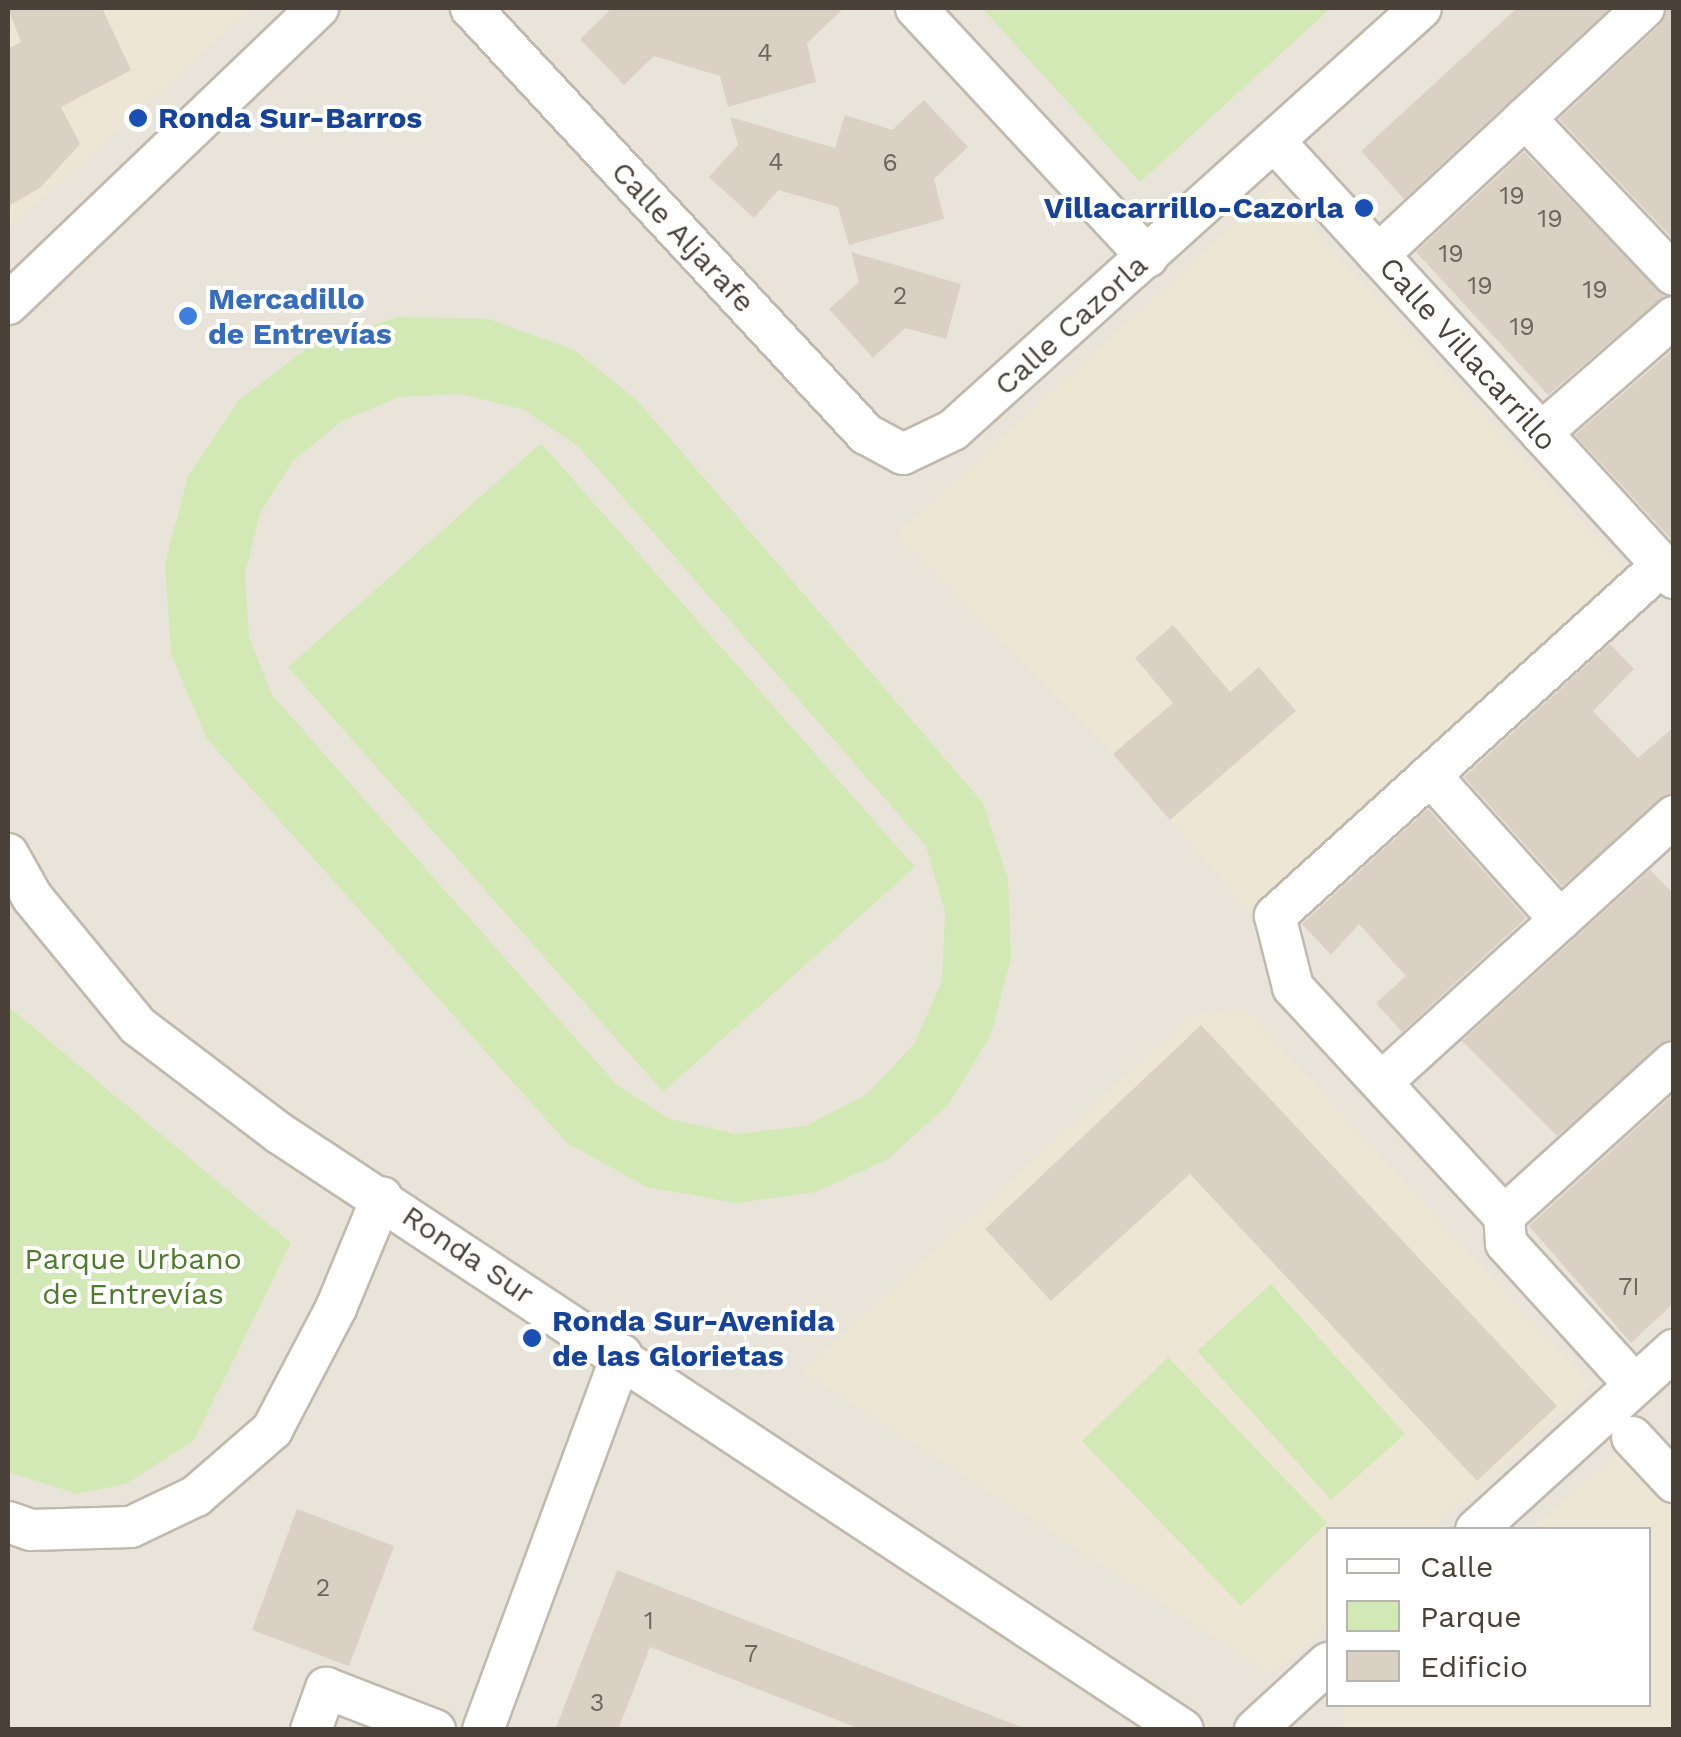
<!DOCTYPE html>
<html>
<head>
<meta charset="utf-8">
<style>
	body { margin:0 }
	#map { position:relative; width:1681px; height:1737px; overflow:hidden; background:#f5f2eb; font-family:"Work Sans",sans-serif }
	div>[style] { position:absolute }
	.residential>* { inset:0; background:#e9e4d9 }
	.education>* { inset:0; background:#eee6d5 }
	.green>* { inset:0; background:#d3e9b5 }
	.building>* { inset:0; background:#dad0c3 }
	.roads { filter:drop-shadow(2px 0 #c1b9ad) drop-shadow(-2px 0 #c1b9ad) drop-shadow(0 2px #c1b9ad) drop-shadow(0 -2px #c1b9ad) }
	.minor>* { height:40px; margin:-20px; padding:0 20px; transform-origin:20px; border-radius:20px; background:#fff }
	.dots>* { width:28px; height:28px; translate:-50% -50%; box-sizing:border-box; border:5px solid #fff; border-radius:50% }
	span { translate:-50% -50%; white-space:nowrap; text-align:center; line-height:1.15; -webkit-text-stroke:8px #fff; paint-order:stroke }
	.number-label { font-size:25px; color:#6e665c }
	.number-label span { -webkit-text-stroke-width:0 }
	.transit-label { font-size:30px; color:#164399; font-weight:700 }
	.left { translate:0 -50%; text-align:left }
	.right { translate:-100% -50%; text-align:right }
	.street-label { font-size:30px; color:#4a4239 }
	.shop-label { font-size:30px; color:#366cbe; font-weight:700 }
	.park-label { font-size:30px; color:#4d7c2b }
	.frame { position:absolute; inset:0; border:10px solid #4a4239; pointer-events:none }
	.legend { position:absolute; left:1326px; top:1527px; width:325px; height:180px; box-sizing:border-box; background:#fff; border:2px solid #b7b3b0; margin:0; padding:12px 18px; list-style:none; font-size:30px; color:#4a4239 }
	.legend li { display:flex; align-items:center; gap:20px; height:50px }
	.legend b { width:50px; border:2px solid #b7b3b0 }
</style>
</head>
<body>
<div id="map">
	<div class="residential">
		<div style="clip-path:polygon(evenodd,8px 8px,1673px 8px,1673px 1729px,8px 1730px,8px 1472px,76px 1494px,291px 1244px,8px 1006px,8px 8px,1328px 1530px,1648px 1530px,1648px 1704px,1328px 1704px,1328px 1530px)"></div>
	</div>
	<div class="education">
		<div style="clip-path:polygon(8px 8px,252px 8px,8px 229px)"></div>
		<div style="clip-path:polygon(1274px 187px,1631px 575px,1254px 917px,1113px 754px,897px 534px)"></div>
		<div style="clip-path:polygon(1246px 1009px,1591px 1385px,1432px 1529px,1328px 1530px,1328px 1623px,1272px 1674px,802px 1371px,1193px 1014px)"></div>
		<div style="clip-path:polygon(1620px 1450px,1673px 1510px,1673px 1729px,1341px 1730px,1347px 1705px,1648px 1704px,1648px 1530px,1532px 1529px)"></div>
	</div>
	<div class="green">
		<div style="clip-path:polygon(982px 8px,1331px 8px,1140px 182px)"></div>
		<div style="clip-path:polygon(evenodd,398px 317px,489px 319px,574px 350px,637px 400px,983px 803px,1008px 879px,1011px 959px,990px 1037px,948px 1105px,888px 1159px,816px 1192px,736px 1203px,647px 1187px,568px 1144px,207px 739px,171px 654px,165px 563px,188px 476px,239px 400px,311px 345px,398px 317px,462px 394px,522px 409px,579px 447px,926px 846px,945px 912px,942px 981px,914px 1044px,867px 1094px,806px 1126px,737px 1134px,670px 1119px,617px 1085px,272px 695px,249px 637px,245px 574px,260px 513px,293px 461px,342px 421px,399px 397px,462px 394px)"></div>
		<div style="clip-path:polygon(541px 443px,915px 867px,663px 1092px,288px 667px)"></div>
		<div style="clip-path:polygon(8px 1006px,291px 1243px,194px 1440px,126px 1484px,76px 1494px,8px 1472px)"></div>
		<div style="clip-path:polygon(1271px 1284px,1405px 1434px,1331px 1500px,1197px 1351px)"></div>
		<div style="clip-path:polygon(1168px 1357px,1327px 1523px,1241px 1606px,1082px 1441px)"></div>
	</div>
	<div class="building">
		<div style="clip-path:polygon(8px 8px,102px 8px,131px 70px,61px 107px,80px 144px,40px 188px,8px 206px,8px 49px,21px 42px)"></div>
		<div style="clip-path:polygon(612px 8px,844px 8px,807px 43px,816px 82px,728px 107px,720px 76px,654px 56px,624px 85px,580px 39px)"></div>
		<div style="clip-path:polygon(1517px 8px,1610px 8px,1404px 199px,1361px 151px)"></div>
		<div style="clip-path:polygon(1667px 8px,1674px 8px,1674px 240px,1559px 119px,1660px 25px)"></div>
		<div style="clip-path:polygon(924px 100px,968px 147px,934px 179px,944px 219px,849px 245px,838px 207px,778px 190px,754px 218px,709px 177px,738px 145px,730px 117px,835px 148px,845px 115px,892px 130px)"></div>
		<div style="clip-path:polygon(1524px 152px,1664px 296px,1548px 395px,1416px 252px)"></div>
		<div style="clip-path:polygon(851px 252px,961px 284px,946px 339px,905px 328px,873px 358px,829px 309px,859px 282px)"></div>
		<div style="clip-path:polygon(1674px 349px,1674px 542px,1575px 435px)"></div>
		<div style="clip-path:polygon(1173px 625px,1230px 692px,1259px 667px,1296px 711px,1170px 820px,1113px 754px,1173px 703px,1135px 658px)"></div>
		<div style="clip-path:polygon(1610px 644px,1634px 669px,1593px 711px,1638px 758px,1674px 727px,1674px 793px,1562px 886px,1464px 777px)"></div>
		<div style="clip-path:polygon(1428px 809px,1526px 918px,1402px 1032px,1376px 1003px,1406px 976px,1359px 924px,1331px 955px,1302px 924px)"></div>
		<div style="clip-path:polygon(1650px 870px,1674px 894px,1674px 1039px,1557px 1136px,1462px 1041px)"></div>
		<div style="clip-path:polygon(1201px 1025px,1557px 1406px,1477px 1481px,1190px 1174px,1051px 1301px,985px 1229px)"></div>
		<div style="clip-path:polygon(1674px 1094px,1674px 1303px,1631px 1343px,1529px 1226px)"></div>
		<div style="clip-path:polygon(297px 1509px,394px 1546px,349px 1666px,252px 1630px)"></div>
		<div style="clip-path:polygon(617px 1570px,1021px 1727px,1020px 1730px,863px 1730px,650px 1647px,618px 1730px,555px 1730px)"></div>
	</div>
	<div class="roads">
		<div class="minor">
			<div style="left:471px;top:8px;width:581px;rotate:47.16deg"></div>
			<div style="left:866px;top:434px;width:42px;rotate:28.4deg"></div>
			<div style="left:903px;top:454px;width:55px;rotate:-25.6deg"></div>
			<div style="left:953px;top:430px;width:630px;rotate:-42.04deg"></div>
			<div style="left:916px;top:8px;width:340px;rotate:47.1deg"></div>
			<div style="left:1525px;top:118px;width:216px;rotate:46.5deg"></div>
			<div style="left:1275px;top:142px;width:591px;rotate:47.54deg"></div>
			<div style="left:1378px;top:255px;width:363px;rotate:-42.9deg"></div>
			<div style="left:8px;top:304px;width:429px;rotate:-43.7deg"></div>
			<div style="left:1541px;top:433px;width:176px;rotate:-41.1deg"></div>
			<div style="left:1430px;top:775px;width:195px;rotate:48.1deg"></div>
			<div style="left:8px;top:854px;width:49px;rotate:60.8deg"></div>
			<div style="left:32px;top:897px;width:167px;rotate:50.6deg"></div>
			<div style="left:138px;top:1026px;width:177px;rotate:37.2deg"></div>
			<div style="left:279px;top:1133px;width:1083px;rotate:33.44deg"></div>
			<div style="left:1383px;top:1081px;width:394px;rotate:-42.3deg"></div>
			<div style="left:1504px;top:1216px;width:229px;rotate:-42.2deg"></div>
			<div style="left:1635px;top:1385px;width:192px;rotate:-132.3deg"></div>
			<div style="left:1506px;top:1243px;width:27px;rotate:-94deg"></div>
			<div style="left:1504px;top:1216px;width:311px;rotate:-132.7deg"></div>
			<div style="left:1293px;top:987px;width:73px;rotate:-104.2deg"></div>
			<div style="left:1275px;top:916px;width:522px;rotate:-42.21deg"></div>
			<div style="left:1632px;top:1437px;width:62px;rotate:47deg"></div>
			<div style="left:8px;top:1522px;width:24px;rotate:19deg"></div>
			<div style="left:31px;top:1530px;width:100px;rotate:-1.7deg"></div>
			<div style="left:131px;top:1527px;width:72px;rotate:-25.5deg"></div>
			<div style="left:196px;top:1496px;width:101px;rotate:-41deg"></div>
			<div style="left:272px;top:1430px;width:138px;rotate:-62.3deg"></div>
			<div style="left:336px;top:1308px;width:120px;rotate:-67.5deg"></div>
			<div style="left:1476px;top:1530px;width:268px;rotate:-42.3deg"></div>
			<div style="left:311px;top:1730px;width:45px;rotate:-70.3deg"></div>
			<div style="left:326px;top:1688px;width:117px;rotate:21.1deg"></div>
			<div style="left:483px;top:1730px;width:400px;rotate:-69.7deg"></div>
			<div style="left:1255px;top:1730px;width:99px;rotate:-42.5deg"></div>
		</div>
	</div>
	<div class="dots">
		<div style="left:138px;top:118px;background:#1a4fb4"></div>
		<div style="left:1364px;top:208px;background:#1a4fb4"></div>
		<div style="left:188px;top:316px;background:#3f7fe0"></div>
		<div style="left:532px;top:1338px;background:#1a4fb4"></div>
	</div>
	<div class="number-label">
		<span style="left:765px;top:53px">4</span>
		<span style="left:776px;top:162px">4</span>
		<span style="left:890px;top:163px">6</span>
		<span style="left:1512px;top:196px">19</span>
		<span style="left:1550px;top:219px">19</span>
		<span style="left:1451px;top:254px">19</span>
		<span style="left:1480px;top:286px">19</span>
		<span style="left:1595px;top:290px">19</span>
		<span style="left:900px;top:296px">2</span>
		<span style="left:1522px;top:327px">19</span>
		<span style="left:1629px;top:1287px">7I</span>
		<span style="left:323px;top:1588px">2</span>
		<span style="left:649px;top:1621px">1</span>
		<span style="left:751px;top:1654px">7</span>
		<span style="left:597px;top:1703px">3</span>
	</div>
	<div class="transit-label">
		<span class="left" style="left:158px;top:118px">Ronda Sur-Barros</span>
		<span class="right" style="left:1344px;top:208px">Villacarrillo-Cazorla</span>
		<span class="left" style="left:552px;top:1338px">Ronda Sur-Avenida<br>de las Glorietas</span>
	</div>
	<div class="street-label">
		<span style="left:683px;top:237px;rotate:47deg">Calle Aljarafe</span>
		<span style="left:1071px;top:325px;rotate:-42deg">Calle Cazorla</span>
		<span style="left:1468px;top:354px;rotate:48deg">Calle Villacarrillo</span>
		<span style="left:468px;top:1255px;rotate:34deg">Ronda Sur</span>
	</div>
	<div class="shop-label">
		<span class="left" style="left:208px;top:316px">Mercadillo<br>de Entrevías</span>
	</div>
	<div class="park-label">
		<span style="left:133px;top:1276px">Parque Urbano<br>de Entrevías</span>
	</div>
	<div class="frame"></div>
	<ul class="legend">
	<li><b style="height:12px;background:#fff"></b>Calle</li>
	<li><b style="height:28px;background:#d3e9b5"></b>Parque</li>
	<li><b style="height:28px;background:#dad0c3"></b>Edificio</li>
	</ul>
</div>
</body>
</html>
